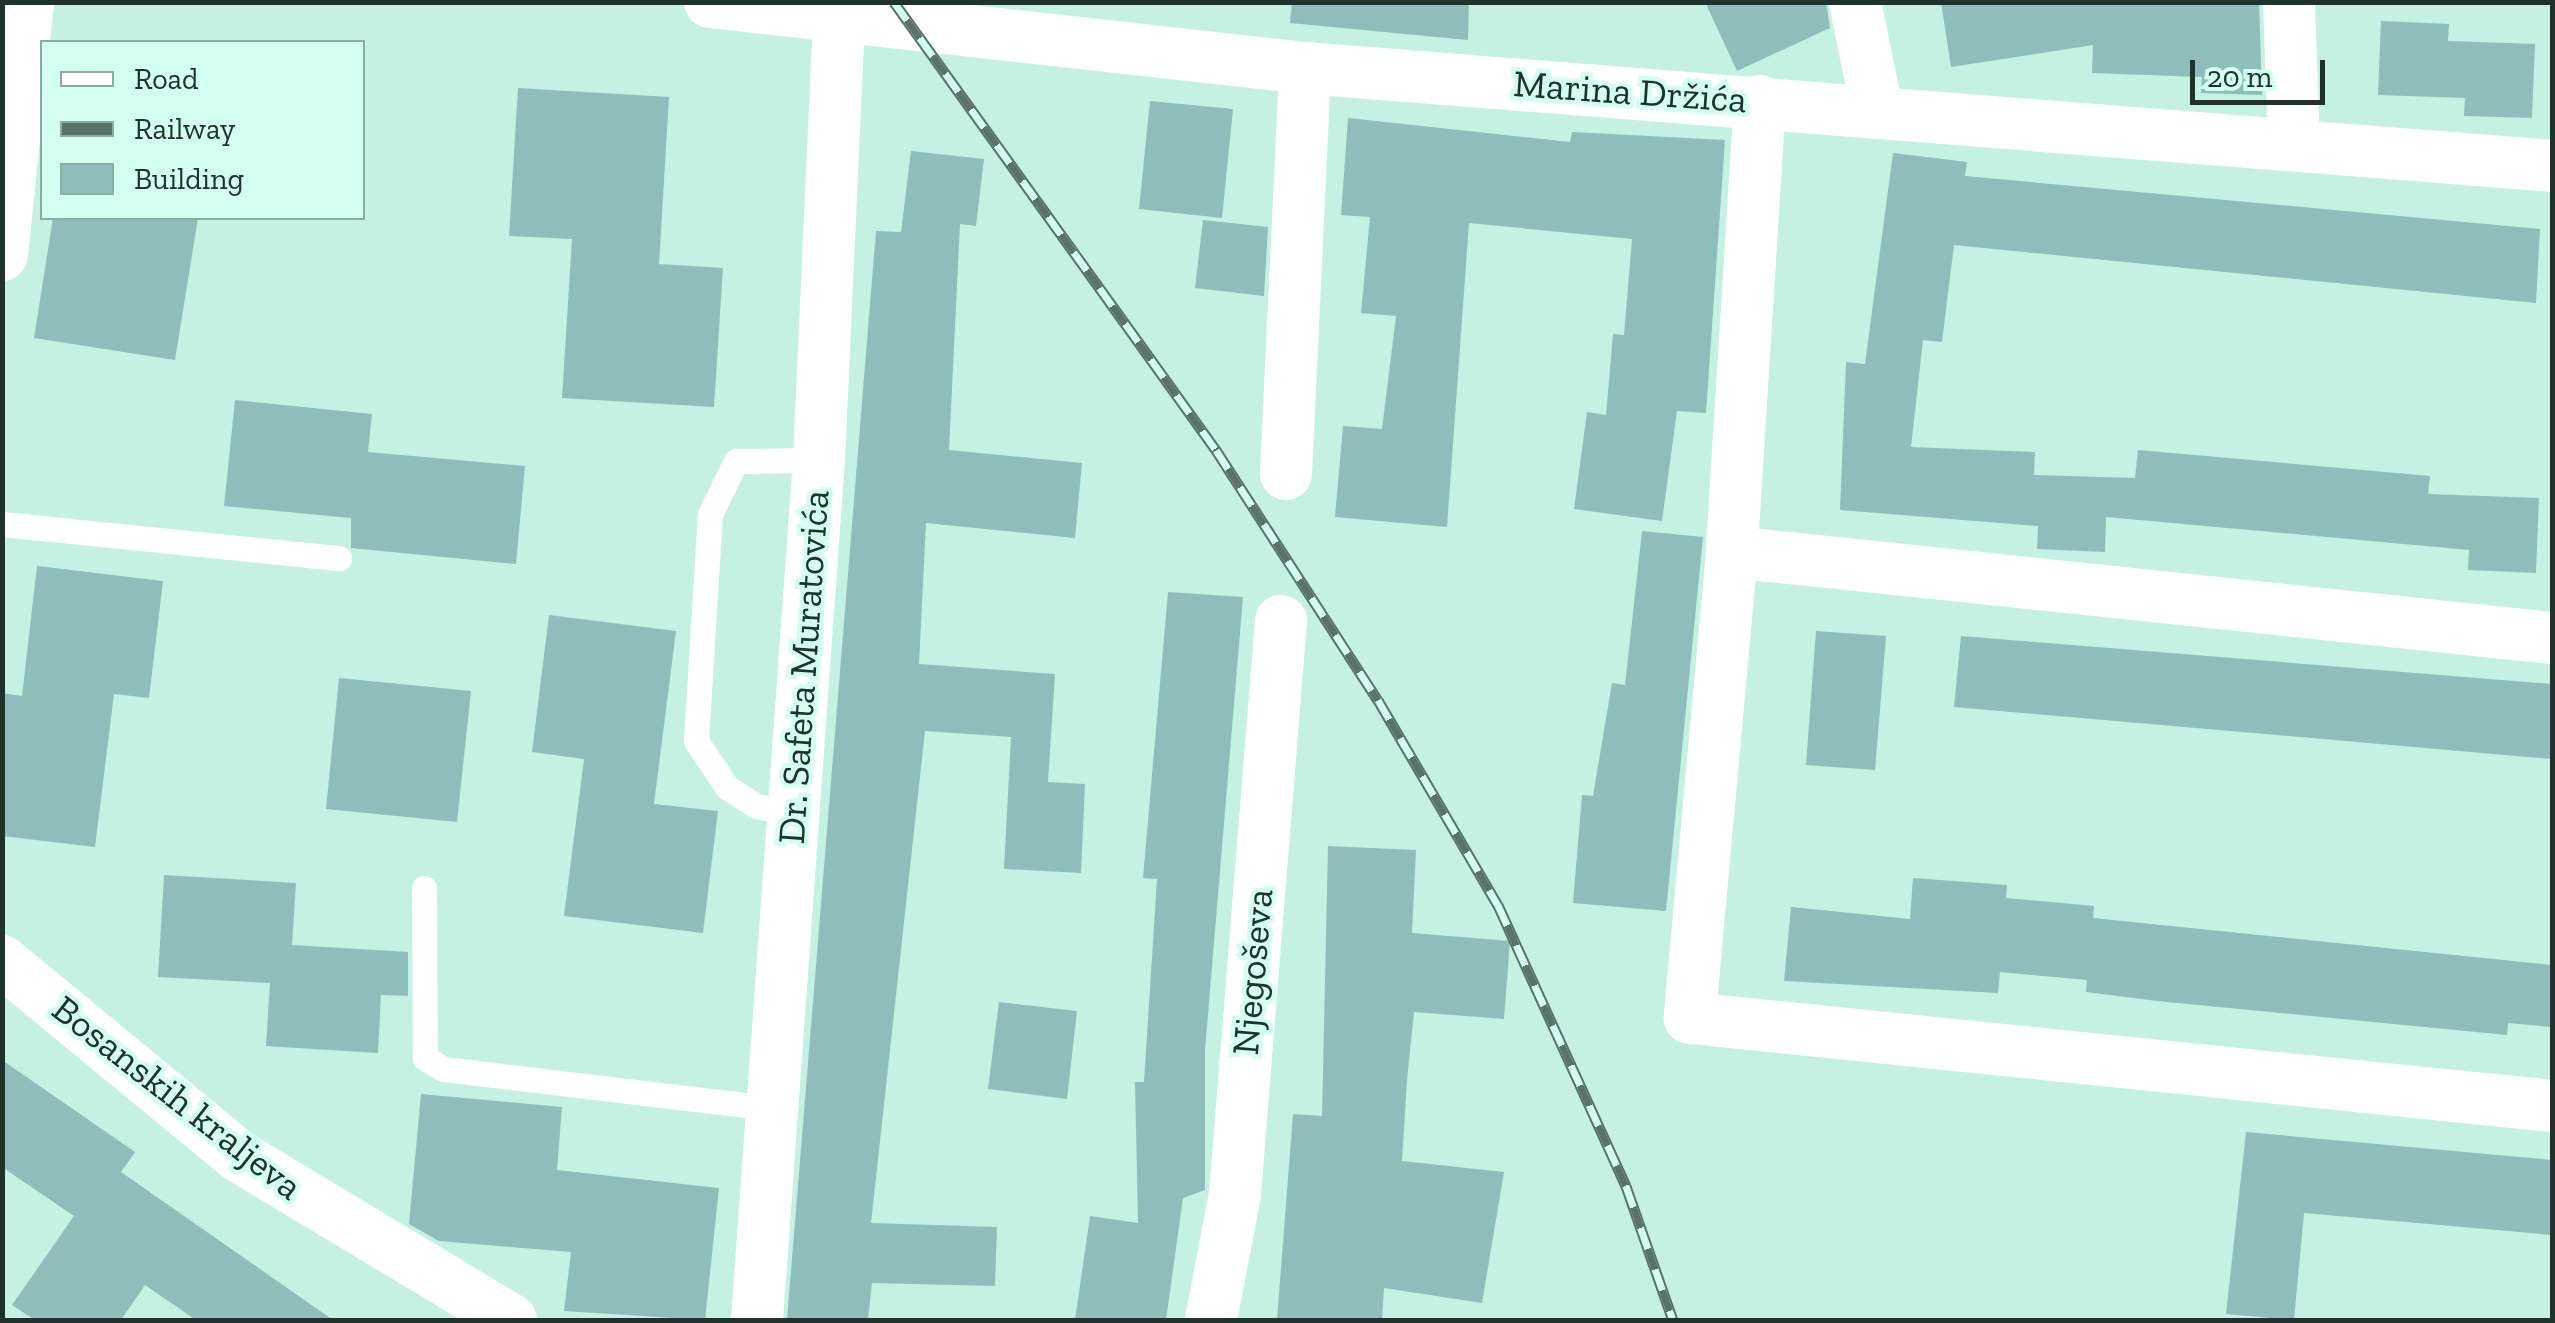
<!DOCTYPE html>
<html>
<head>
<meta charset="utf-8">
<style>
	body { margin:0 }
	#map { position:relative; width:2555px; height:1323px; overflow:hidden; background:#c5f1e2; font-family:"Zilla Slab",serif }
	div>[style] { position:absolute }
	.building>* { inset:0; background:#8ebdbb }
	.lane>* { height:25px; margin:-12.5px; padding:0 12.5px; transform-origin:12.5px; border-radius:12.5px; background:#fff }
	.street>* { height:52px; margin:-26px; padding:0 26px; transform-origin:26px; border-radius:26px; background:#fff }
	.rail>* { height:11px; margin-top:-5.5px; transform-origin:0; background:repeating-linear-gradient(90deg,#d2ffef 0 22px,#59736a 0 44px); box-sizing:border-box; border-block:2px solid #59736a }
	span { translate:-50% -50%; white-space:nowrap; text-align:center; line-height:1.15; -webkit-text-stroke:9px #d2ffef; paint-order:stroke }
	.street-label { font-size:38px; color:#21322d }
	.frame { position:absolute; inset:0; border:5px solid #21322d; pointer-events:none }
	.legend { position:absolute; left:40px; top:40px; width:325px; height:180px; box-sizing:border-box; background:#d2ffef; border:2px solid #8bada1; margin:0; padding:12px 18px; list-style:none; font-size:30px; color:#21322d }
	.legend li { display:flex; align-items:center; gap:20px; height:50px }
	.legend b { width:50px; border:2px solid #8bada1 }
	.scale { position:absolute; left:2190px; top:60px; width:135px; height:45px; box-sizing:border-box; border:5px solid #21322d; border-top:0; padding-left:12px; font-size:30px; line-height:35px; white-space:nowrap; color:#21322d; -webkit-text-stroke:8px #d2ffef; paint-order:stroke }
</style>
</head>
<body>
<div id="map">
	<div class="building">
		<div style="clip-path:polygon(1292px 2px,1469px 2px,1468px 40px,1290px 23px)"></div>
		<div style="clip-path:polygon(1705px 2px,1826px 2px,1830px 28px,1737px 71px)"></div>
		<div style="clip-path:polygon(1941px 2px,2259px 2px,2262px 95px,2201px 93px,2202px 77px,2092px 73px,2093px 45px,1951px 67px)"></div>
		<div style="clip-path:polygon(2381px 21px,2449px 24px,2448px 41px,2535px 44px,2532px 118px,2464px 116px,2465px 98px,2378px 95px)"></div>
		<div style="clip-path:polygon(518px 88px,669px 97px,659px 264px,723px 268px,714px 407px,562px 398px,572px 239px,509px 236px)"></div>
		<div style="clip-path:polygon(1150px 101px,1233px 109px,1222px 218px,1139px 209px)"></div>
		<div style="clip-path:polygon(1348px 118px,1570px 142px,1572px 132px,1725px 140px,1706px 413px,1677px 411px,1662px 521px,1574px 509px,1587px 412px,1606px 415px,1613px 334px,1624px 335px,1632px 239px,1469px 223px,1447px 527px,1335px 517px,1343px 426px,1382px 429px,1396px 316px,1361px 313px,1370px 217px,1341px 215px)"></div>
		<div style="clip-path:polygon(911px 151px,984px 159px,976px 226px,960px 224px,949px 450px,1082px 463px,1075px 538px,926px 523px,919px 664px,1055px 674px,1048px 782px,1085px 784px,1081px 873px,1004px 869px,1011px 737px,925px 731px,871px 1223px,997px 1227px,995px 1286px,872px 1283px,868px 1320px,787px 1320px,876px 231px,901px 232px)"></div>
		<div style="clip-path:polygon(1893px 153px,1967px 162px,1965px 176px,2540px 229px,2536px 303px,1954px 245px,1942px 342px,1923px 340px,1911px 447px,2035px 452px,2034px 475px,2135px 478px,2138px 450px,2430px 476px,2428px 494px,2539px 498px,2536px 573px,2468px 570px,2469px 550px,2106px 517px,2105px 552px,2037px 549px,2038px 526px,1840px 510px,1846px 362px,1865px 364px)"></div>
		<div style="clip-path:polygon(53px 218px,198px 218px,175px 360px,34px 338px)"></div>
		<div style="clip-path:polygon(1203px 220px,1268px 227px,1264px 296px,1195px 288px)"></div>
		<div style="clip-path:polygon(235px 400px,372px 414px,368px 452px,525px 466px,516px 564px,351px 548px,351px 518px,224px 506px)"></div>
		<div style="clip-path:polygon(1642px 531px,1703px 537px,1666px 911px,1573px 903px,1582px 795px,1593px 796px,1612px 683px,1625px 685px)"></div>
		<div style="clip-path:polygon(37px 566px,163px 581px,149px 698px,114px 694px,95px 847px,2px 836px,2px 693px,22px 696px)"></div>
		<div style="clip-path:polygon(1168px 592px,1243px 597px,1205px 1050px,1205px 1190px,1183px 1198px,1166px 1320px,1075px 1320px,1090px 1216px,1138px 1223px,1135px 1082px,1144px 1082px,1157px 879px,1143px 878px)"></div>
		<div style="clip-path:polygon(549px 615px,676px 631px,654px 804px,718px 811px,703px 933px,564px 916px,584px 759px,532px 752px)"></div>
		<div style="clip-path:polygon(1816px 631px,1886px 636px,1875px 770px,1806px 765px)"></div>
		<div style="clip-path:polygon(1961px 636px,2552px 684px,2552px 759px,1954px 707px)"></div>
		<div style="clip-path:polygon(339px 678px,471px 691px,457px 822px,326px 809px)"></div>
		<div style="clip-path:polygon(1328px 846px,1416px 850px,1412px 933px,1510px 941px,1504px 1019px,1414px 1012px,1407px 1080px,1402px 1161px,1504px 1172px,1482px 1303px,1384px 1288px,1382px 1320px,1277px 1320px,1293px 1114px,1322px 1116px)"></div>
		<div style="clip-path:polygon(164px 875px,296px 883px,292px 945px,408px 952px,408px 996px,381px 995px,378px 1053px,266px 1046px,270px 983px,158px 977px)"></div>
		<div style="clip-path:polygon(1913px 878px,2007px 885px,2006px 898px,2094px 906px,2093px 918px,2552px 965px,2552px 1027px,2508px 1023px,2507px 1035px,2157px 1001px,2086px 992px,2087px 980px,2000px 972px,1998px 993px,1784px 981px,1791px 907px,1910px 919px)"></div>
		<div style="clip-path:polygon(999px 1002px,1077px 1011px,1067px 1099px,988px 1089px)"></div>
		<div style="clip-path:polygon(2px 1060px,135px 1152px,121px 1172px,333px 1320px,196px 1320px,145px 1285px,121px 1320px,35px 1320px,12px 1305px,74px 1216px,2px 1167px)"></div>
		<div style="clip-path:polygon(421px 1094px,562px 1107px,557px 1170px,719px 1188px,705px 1320px,564px 1311px,571px 1252px,439px 1241px,409px 1224px)"></div>
		<div style="clip-path:polygon(2246px 1132px,2552px 1160px,2552px 1235px,2304px 1213px,2294px 1320px,2226px 1314px)"></div>
	</div>
	<div class="lane">
		<div style="left:2px;top:524px;width:339px;rotate:5.8deg"></div>
		<div style="left:793px;top:812px;width:37px;rotate:-171deg"></div>
		<div style="left:756px;top:806px;width:35px;rotate:-147deg"></div>
		<div style="left:727px;top:787px;width:55px;rotate:-124deg"></div>
		<div style="left:696px;top:741px;width:227px;rotate:-86.5deg"></div>
		<div style="left:710px;top:514px;width:59px;rotate:-63.9deg"></div>
		<div style="left:736px;top:461px;width:83px;rotate:-0.7deg"></div>
		<div style="left:424px;top:888px;width:170px;rotate:89.7deg"></div>
		<div style="left:425px;top:1058px;width:21px;rotate:31deg"></div>
		<div style="left:443px;top:1069px;width:330px;rotate:6.8deg"></div>
	</div>
	<div class="street">
		<div style="left:710px;top:2px;width:599px;rotate:6.33deg"></div>
		<div style="left:1305px;top:68px;width:1251px;rotate:4.49deg"></div>
		<div style="left:1855px;top:2px;width:110px;rotate:78.5deg"></div>
		<div style="left:2289px;top:2px;width:143px;rotate:88deg"></div>
		<div style="left:1760px;top:101px;width:452px;rotate:93.6deg"></div>
		<div style="left:1732px;top:552px;width:824px;rotate:5.99deg"></div>
		<div style="left:2px;top:255px;width:254px;rotate:-84.1deg"></div>
		<div style="left:1286px;top:474px;width:406px;rotate:-87.3deg"></div>
		<div style="left:1732px;top:552px;width:468px;rotate:95.2deg"></div>
		<div style="left:1690px;top:1018px;width:866px;rotate:5.83deg"></div>
		<div style="left:2px;top:961px;width:308px;rotate:39.5deg"></div>
		<div style="left:240px;top:1157px;width:316px;rotate:31deg"></div>
		<div style="left:757px;top:1320px;width:862px;rotate:-85.88deg"></div>
		<div style="left:819px;top:460px;width:447px;rotate:-87.4deg"></div>
		<div style="left:1211px;top:1320px;width:128px;rotate:-79.2deg"></div>
		<div style="left:1235px;top:1194px;width:575px;rotate:-85.41deg"></div>
	</div>
	<div class="rail">
		<div style="left:894px;top:2px;width:552px;rotate:54.29deg"></div>
		<div style="left:1216px;top:450px;width:298px;rotate:57.1deg"></div>
		<div style="left:1378px;top:700px;width:238px;rotate:59.7deg"></div>
		<div style="left:1498px;top:905px;width:309px;rotate:65.5deg"></div>
		<div style="left:1626px;top:1186px;width:142px;rotate:70.7deg"></div>
	</div>
	<div class="street-label">
		<span style="left:1630px;top:92px;rotate:4deg">Marina Držića</span>
		<span style="left:804px;top:667px;rotate:-86deg">Dr. Safeta Muratovića</span>
		<span style="left:1253px;top:972px;rotate:-85deg">Njegoševa</span>
		<span style="left:177px;top:1098px;rotate:38deg">Bosanskih kraljeva</span>
	</div>
	<div class="frame"></div>
	<ul class="legend">
	<li><b style="height:12px;background:#fff"></b>Road</li>
	<li><b style="height:12px;background:#59736a"></b>Railway</li>
	<li><b style="height:28px;background:#8ebdbb"></b>Building</li>
	</ul>
	<div class="scale">20 m</div>
</div>
</body>
</html>
